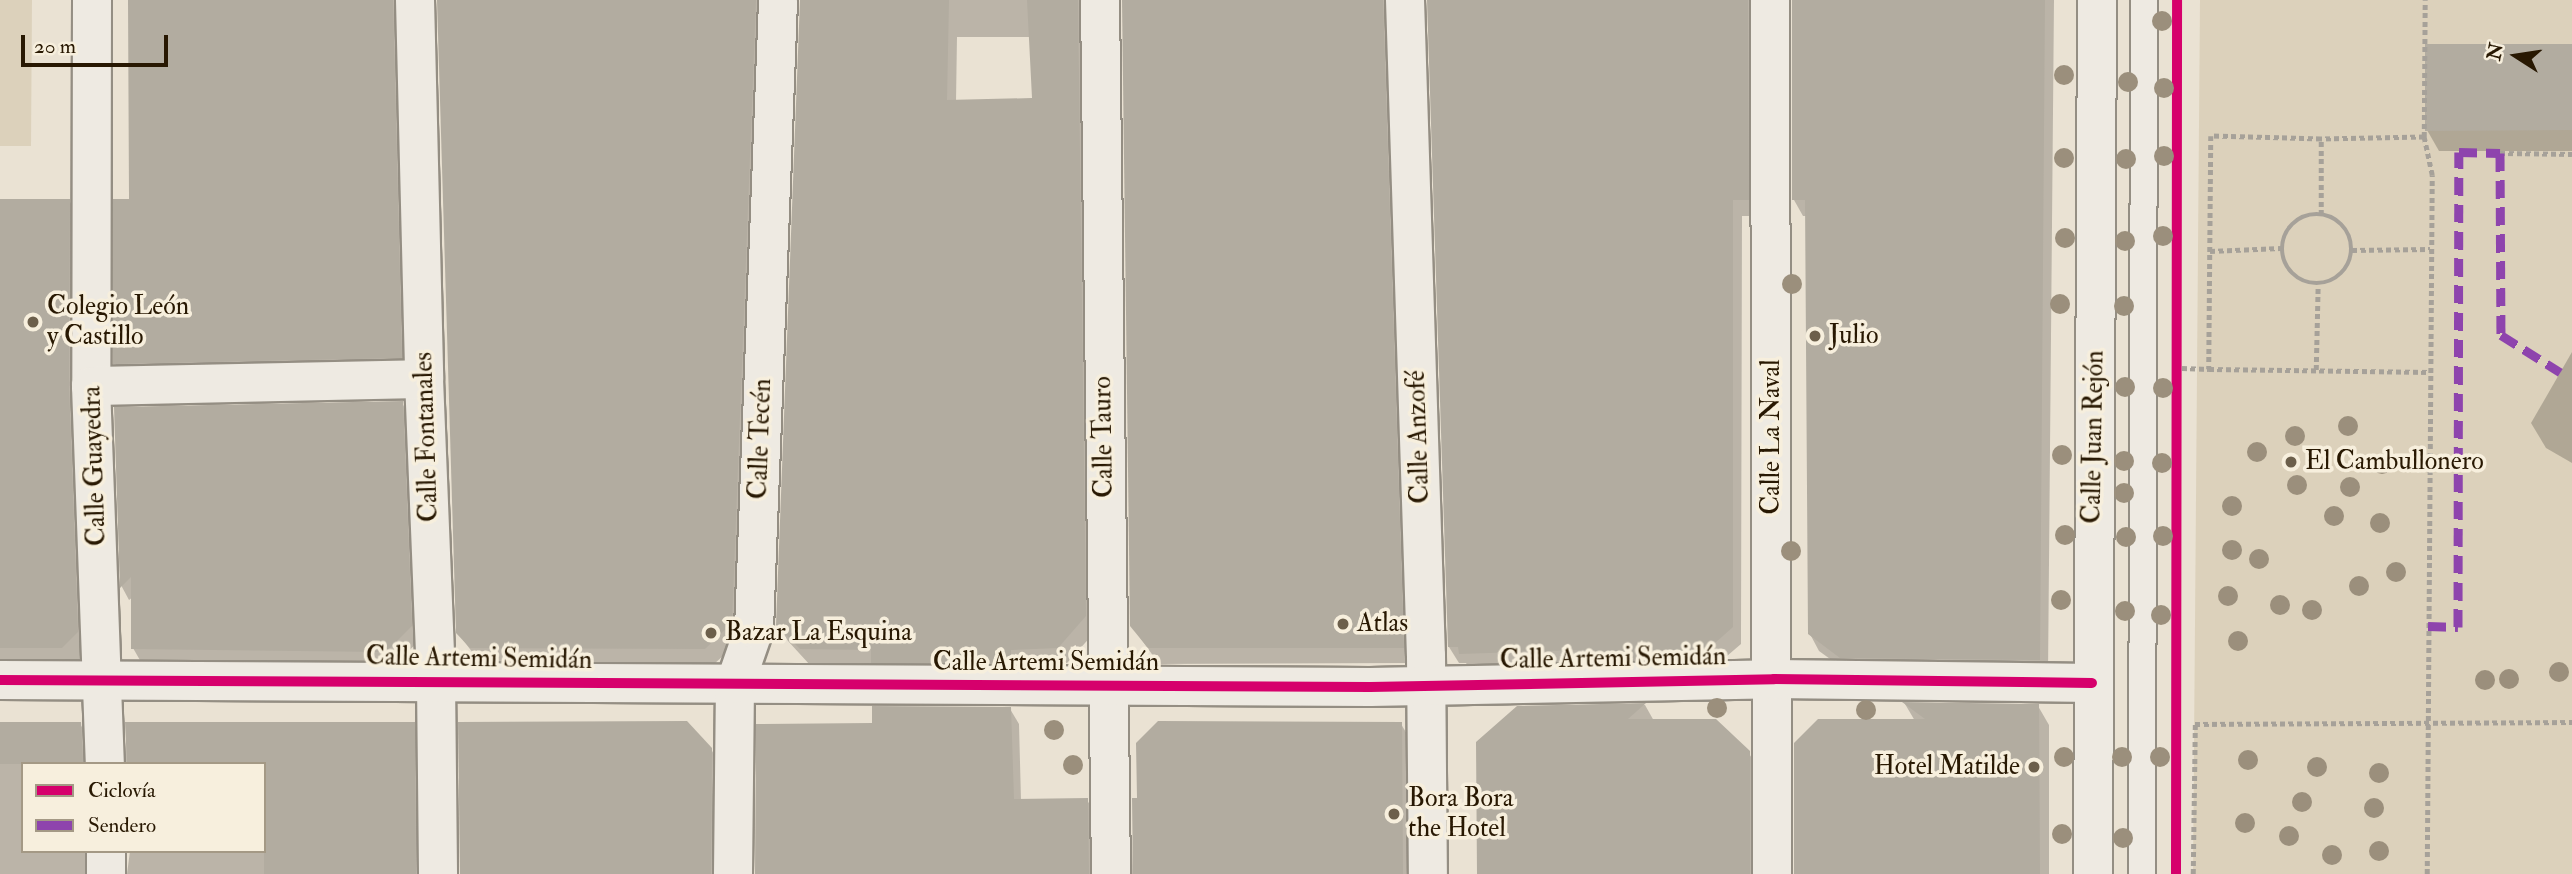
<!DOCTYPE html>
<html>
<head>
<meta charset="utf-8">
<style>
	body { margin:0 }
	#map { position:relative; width:2572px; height:874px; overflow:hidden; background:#eae2d3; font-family:"IM FELL Double Pica",serif }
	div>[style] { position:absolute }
	.green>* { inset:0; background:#dcd1bb }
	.shadow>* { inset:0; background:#0003 }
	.building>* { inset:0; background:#b2aca0 }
	.path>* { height:4.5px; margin-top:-2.25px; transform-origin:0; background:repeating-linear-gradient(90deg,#a6a199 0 5px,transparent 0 8.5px) }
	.path>.ring { margin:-2.25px; padding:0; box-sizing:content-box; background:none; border:4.5px solid #a6a199; border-radius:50% }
	.roads { filter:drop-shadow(2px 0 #948e83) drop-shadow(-2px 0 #948e83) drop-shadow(0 2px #948e83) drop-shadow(0 -2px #948e83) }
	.lane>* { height:26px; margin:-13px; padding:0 13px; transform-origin:13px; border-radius:13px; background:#eeeae2 }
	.street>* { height:38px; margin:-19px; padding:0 19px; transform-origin:19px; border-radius:19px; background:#eeeae2 }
	.secondary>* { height:38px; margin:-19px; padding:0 19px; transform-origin:19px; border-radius:19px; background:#eeeae2 }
	.quiet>* { height:9px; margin-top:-4.5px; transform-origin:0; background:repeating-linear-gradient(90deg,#8e44ad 0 18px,transparent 0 27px) }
	.cycleway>* { height:10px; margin:-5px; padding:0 5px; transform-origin:5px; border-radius:5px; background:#d6006c }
	.trees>* { width:20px; height:20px; margin:-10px; border-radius:50%; background:#9b8f7c }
	.dots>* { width:19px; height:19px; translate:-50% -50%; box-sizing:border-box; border:4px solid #f7efdd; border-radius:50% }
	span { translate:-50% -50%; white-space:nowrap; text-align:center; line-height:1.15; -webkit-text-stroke:7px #f7efdd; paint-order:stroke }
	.poi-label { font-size:26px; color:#281802 }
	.left { translate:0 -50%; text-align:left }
	.right { translate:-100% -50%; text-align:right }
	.street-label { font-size:26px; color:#281802 }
	.legend { position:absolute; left:21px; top:762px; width:245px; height:91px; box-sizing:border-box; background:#f7efdd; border:2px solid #a49985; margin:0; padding:9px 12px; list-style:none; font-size:21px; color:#281802 }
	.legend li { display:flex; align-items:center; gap:14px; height:35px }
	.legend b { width:35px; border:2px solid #a49985 }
	.north { position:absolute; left:2481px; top:21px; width:70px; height:70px; -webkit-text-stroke:5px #f7efdd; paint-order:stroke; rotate:282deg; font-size:19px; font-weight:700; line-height:28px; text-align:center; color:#281802 }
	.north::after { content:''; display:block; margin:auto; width:24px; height:32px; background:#281802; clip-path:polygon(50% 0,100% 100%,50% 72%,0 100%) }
	.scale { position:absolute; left:21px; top:35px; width:147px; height:32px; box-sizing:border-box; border:4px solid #281802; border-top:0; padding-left:9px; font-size:21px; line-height:24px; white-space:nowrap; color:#281802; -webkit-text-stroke:5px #f7efdd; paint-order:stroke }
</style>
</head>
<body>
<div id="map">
	<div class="green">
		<div style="clip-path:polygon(0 0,32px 0,31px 146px,0 146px)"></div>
		<div style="clip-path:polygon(2200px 0,2572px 0,2572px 874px,2193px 874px)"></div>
	</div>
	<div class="shadow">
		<div style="clip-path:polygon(130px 0,410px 0,410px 373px,124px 379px,115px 363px,131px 200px)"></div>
		<div style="clip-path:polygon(439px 0,773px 0,741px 640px,714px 664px,481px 664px,458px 633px)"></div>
		<div style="clip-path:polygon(evenodd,801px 0,1095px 0,1094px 633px,1067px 663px,1019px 665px,1019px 679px,875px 666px,810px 665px,788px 641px,778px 624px,801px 0,957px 37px,1030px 37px,1033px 99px,956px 102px,957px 37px)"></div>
		<div style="clip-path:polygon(1124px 0,1400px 0,1412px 663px,1159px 664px,1131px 625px)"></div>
		<div style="clip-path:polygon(1429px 0,1765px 0,1757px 216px,1742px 216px,1741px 644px,1706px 674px,1470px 670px,1466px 663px,1459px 663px,1449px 647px)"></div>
		<div style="clip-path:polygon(1794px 0,2054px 0,2048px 676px,1851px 674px,1819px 651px,1810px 634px,1807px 216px,1803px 216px,1794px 200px)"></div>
		<div style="clip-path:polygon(2572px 46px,2572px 151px,2439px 151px,2427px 130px)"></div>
		<div style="clip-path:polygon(0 200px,69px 200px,80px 220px,89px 653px,74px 668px,0 668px)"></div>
		<div style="clip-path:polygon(2572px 352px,2572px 463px,2546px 448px,2531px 423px)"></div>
		<div style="clip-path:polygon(402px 403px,410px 417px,419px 641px,394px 665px,141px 662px,133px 648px,133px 597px,129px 600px,122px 587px,116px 409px)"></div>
		<div style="clip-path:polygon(1905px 704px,2038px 706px,2049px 725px,2049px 874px,1796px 874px,1915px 721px)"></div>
		<div style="clip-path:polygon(1645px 705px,1654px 721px,1748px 752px,1760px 771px,1760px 874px,1479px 874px,1517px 708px)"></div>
		<div style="clip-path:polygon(1010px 709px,1019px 724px,1021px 800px,1087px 800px,1096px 815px,1097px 874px,757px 874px,874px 724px)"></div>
		<div style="clip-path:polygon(0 723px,80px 724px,89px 738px,91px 764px,23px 764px,23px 851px,99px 851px,93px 874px,0 874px)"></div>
		<div style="clip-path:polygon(127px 724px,414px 724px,422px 739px,424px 874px,127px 874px,130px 851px,264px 851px,264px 764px,126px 764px)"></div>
		<div style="clip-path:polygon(1401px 724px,1410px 739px,1410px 874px,1132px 874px,1134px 799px)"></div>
		<div style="clip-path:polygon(711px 749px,720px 765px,719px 874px,462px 874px)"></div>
	</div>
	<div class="building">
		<div style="clip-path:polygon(128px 0,393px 0,402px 358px,113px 364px,113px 199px,129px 199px)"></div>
		<div style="clip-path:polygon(437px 0,756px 0,732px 623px,705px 649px,470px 648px,456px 633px)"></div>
		<div style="clip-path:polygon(800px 0,949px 0,947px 100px,1032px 98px,1027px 0,1078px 0,1086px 616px,1058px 648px,1011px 650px,1011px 663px,871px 663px,871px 650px,800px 649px,776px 625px)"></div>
		<div style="clip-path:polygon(1122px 0,1383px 0,1404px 648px,1148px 648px,1130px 626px)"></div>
		<div style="clip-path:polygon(1427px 0,1748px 0,1749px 200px,1733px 200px,1733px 627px,1697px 659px,1566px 661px,1578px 650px,1459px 654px,1458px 647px,1448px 647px)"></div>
		<div style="clip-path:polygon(1792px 0,2045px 0,2040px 660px,1840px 658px,1808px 634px,1805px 200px,1792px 200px)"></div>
		<div style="clip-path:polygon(2425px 44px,2572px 44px,2572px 130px,2425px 131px)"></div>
		<div style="clip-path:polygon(0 199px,70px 199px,69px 386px,78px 632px,62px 648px,0 648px)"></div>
		<div style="clip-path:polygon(403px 401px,412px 626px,386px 652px,131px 649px,131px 577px,120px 588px,114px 407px)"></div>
		<div style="clip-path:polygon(1902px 702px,2039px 704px,2040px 874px,1794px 874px,1794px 743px,1818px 719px,1925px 719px)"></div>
		<div style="clip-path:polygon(1646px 703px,1628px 719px,1716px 719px,1750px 751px,1750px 874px,1477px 874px,1476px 742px,1517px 706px)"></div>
		<div style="clip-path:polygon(872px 706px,1011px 707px,1014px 799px,1088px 798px,1089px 874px,755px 874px,756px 724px,872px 723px)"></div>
		<div style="clip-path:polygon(687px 721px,712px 748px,711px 874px,460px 874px,458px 722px)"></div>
		<div style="clip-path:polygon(1158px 721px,1402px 722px,1403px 874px,1133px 874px,1132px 798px,1137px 798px,1136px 743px)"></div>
		<div style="clip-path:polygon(0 722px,81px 722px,83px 764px,0 764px)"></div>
		<div style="clip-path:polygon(125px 722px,415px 722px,416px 874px,264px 874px,264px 764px,127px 764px)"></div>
	</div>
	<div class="path">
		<div style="left:2424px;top:137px;width:137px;rotate:-89.6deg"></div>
		<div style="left:2500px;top:153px;width:72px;rotate:0.8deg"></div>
		<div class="ring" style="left:2282px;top:214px;width:65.5px;height:65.5px"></div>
		<div style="left:2321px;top:215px;width:76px;rotate:-90deg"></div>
		<div style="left:2352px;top:250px;width:78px;rotate:-0.7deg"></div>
		<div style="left:2210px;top:251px;width:71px;rotate:-2.4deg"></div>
		<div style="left:2182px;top:368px;width:27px;rotate:2deg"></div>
		<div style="left:2316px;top:370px;width:85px;rotate:-88.7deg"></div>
		<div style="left:2193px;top:874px;width:150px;rotate:-89.2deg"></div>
		<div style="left:2195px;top:724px;width:377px;rotate:-0.3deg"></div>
		<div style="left:2427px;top:874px;width:699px;rotate:-89.59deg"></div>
		<div style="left:2432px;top:175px;width:39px;rotate:-102deg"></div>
		<div style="left:2424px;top:137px;width:103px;rotate:178.9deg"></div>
		<div style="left:2321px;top:139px;width:110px;rotate:-178.4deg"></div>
		<div style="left:2211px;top:136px;width:233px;rotate:90.5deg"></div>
		<div style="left:2209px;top:369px;width:221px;rotate:0.8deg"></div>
	</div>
	<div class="roads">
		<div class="lane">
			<div style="left:2142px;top:874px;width:874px;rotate:-89.87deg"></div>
		</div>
		<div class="street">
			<div style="left:92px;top:0;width:386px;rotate:90.1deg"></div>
			<div style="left:91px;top:386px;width:378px;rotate:87.9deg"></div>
			<div style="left:415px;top:0;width:379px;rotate:88.6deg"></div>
			<div style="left:424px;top:379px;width:302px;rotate:87.7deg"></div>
			<div style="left:436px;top:681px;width:193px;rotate:89.4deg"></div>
			<div style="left:1100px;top:0;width:874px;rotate:89.28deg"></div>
			<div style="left:1405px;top:0;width:656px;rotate:88.17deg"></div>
			<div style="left:1426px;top:656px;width:218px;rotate:89.5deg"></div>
			<div style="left:1770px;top:0;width:874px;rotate:89.87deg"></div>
			<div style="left:91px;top:386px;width:333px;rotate:-1.2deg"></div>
			<div style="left:0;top:680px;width:1370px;rotate:0.29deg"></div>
			<div style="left:1370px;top:687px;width:404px;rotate:-1.1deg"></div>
			<div style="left:1774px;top:679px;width:318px;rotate:0.7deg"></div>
			<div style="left:106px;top:851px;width:23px;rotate:90deg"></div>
			<div style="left:733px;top:874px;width:190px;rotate:-89.4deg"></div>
			<div style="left:735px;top:684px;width:58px;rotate:-70.9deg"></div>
			<div style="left:754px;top:629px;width:629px;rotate:-87.81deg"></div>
		</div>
		<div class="secondary">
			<div style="left:2093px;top:874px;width:874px;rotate:-89.74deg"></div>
		</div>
	</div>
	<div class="quiet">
		<div style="left:2428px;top:626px;width:30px;rotate:2deg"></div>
		<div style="left:2458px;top:627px;width:475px;rotate:-89.9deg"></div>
		<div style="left:2459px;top:152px;width:41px;rotate:1.4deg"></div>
		<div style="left:2500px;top:153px;width:182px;rotate:89.7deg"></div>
		<div style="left:2501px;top:335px;width:70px;rotate:32.1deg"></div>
	</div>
	<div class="cycleway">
		<div style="left:0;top:680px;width:1370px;rotate:0.29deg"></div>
		<div style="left:1370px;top:687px;width:404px;rotate:-1.1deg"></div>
		<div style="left:1774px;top:679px;width:318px;rotate:0.7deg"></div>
		<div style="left:2176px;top:874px;width:874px;rotate:-89.93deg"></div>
	</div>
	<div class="trees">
		<div style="left:2162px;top:21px"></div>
		<div style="left:2064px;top:75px"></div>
		<div style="left:2128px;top:82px"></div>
		<div style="left:2164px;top:88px"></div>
		<div style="left:2164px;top:156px"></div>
		<div style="left:2064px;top:158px"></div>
		<div style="left:2126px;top:159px"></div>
		<div style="left:2163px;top:236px"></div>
		<div style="left:2065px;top:238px"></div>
		<div style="left:2125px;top:241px"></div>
		<div style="left:1792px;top:284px"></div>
		<div style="left:2060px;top:304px"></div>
		<div style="left:2124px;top:306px"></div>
		<div style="left:2125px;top:387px"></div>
		<div style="left:2163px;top:388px"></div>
		<div style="left:2348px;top:426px"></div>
		<div style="left:2295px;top:436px"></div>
		<div style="left:2257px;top:452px"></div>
		<div style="left:2062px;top:455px"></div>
		<div style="left:2124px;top:461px"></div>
		<div style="left:2162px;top:463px"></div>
		<div style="left:2382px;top:464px"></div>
		<div style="left:2297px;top:485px"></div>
		<div style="left:2350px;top:487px"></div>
		<div style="left:2124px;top:493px"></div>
		<div style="left:2232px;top:506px"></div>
		<div style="left:2334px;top:516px"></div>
		<div style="left:2380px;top:523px"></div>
		<div style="left:2065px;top:535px"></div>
		<div style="left:2163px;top:536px"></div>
		<div style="left:2126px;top:537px"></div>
		<div style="left:2232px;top:550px"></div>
		<div style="left:1791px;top:551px"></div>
		<div style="left:2259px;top:559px"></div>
		<div style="left:2396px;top:572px"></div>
		<div style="left:2359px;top:586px"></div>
		<div style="left:2228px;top:596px"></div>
		<div style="left:2061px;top:600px"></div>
		<div style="left:2280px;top:605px"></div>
		<div style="left:2312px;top:610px"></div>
		<div style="left:2125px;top:611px"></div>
		<div style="left:2161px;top:615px"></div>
		<div style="left:2238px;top:641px"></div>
		<div style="left:2559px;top:672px"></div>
		<div style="left:2509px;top:679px"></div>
		<div style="left:2485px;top:680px"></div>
		<div style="left:1717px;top:708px"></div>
		<div style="left:1866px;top:710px"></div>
		<div style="left:1054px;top:730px"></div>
		<div style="left:2064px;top:757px"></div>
		<div style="left:2122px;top:757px"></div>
		<div style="left:2160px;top:757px"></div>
		<div style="left:2248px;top:760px"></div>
		<div style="left:1073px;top:765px"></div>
		<div style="left:2317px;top:767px"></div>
		<div style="left:2379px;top:773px"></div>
		<div style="left:2302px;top:802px"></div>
		<div style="left:2374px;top:808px"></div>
		<div style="left:2245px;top:823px"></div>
		<div style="left:2062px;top:834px"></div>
		<div style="left:2289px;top:836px"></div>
		<div style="left:2123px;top:838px"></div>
		<div style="left:2379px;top:851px"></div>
		<div style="left:2332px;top:855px"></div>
	</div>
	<div class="dots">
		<div style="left:33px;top:322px;background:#6c5f4b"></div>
		<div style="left:1815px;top:336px;background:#6c5f4b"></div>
		<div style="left:2291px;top:462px;background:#6c5f4b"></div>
		<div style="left:1343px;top:624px;background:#6c5f4b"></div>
		<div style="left:711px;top:633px;background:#6c5f4b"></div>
		<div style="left:2034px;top:767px;background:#6c5f4b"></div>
		<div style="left:1394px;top:814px;background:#6c5f4b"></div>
	</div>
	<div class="poi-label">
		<span class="left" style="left:47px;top:322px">Colegio León<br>y Castillo</span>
		<span class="left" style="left:1829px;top:336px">Julio</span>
		<span class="left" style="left:2305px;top:462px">El Cambullonero</span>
		<span class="left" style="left:1357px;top:624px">Atlas</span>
		<span class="left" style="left:725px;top:633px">Bazar La Esquina</span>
		<span class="right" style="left:2020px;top:767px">Hotel Matilde</span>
		<span class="left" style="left:1408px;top:814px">Bora Bora<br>the Hotel</span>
	</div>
	<div class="street-label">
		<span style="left:427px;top:437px;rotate:-92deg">Calle Fontanales</span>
		<span style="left:1104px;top:437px;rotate:-91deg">Calle Tauro</span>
		<span style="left:1419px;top:437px;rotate:-92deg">Calle Anzofé</span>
		<span style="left:1772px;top:437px;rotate:-90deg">Calle La Naval</span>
		<span style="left:2094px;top:437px;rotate:-89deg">Calle Juan Rejón</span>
		<span style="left:761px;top:439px;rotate:-88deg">Calle Tecén</span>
		<span style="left:95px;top:466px;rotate:-92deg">Calle Guayedra</span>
		<span style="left:479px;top:659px;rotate:1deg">Calle Artemi Semidán</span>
		<span style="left:1613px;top:659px;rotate:-1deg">Calle Artemi Semidán</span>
		<span style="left:1046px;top:663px">Calle Artemi Semidán</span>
	</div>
	<ul class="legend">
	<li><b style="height:9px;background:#d6006c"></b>Ciclovía</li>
	<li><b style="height:9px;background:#8e44ad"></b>Sendero</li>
	</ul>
	<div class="north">N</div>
	<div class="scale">20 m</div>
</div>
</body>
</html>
